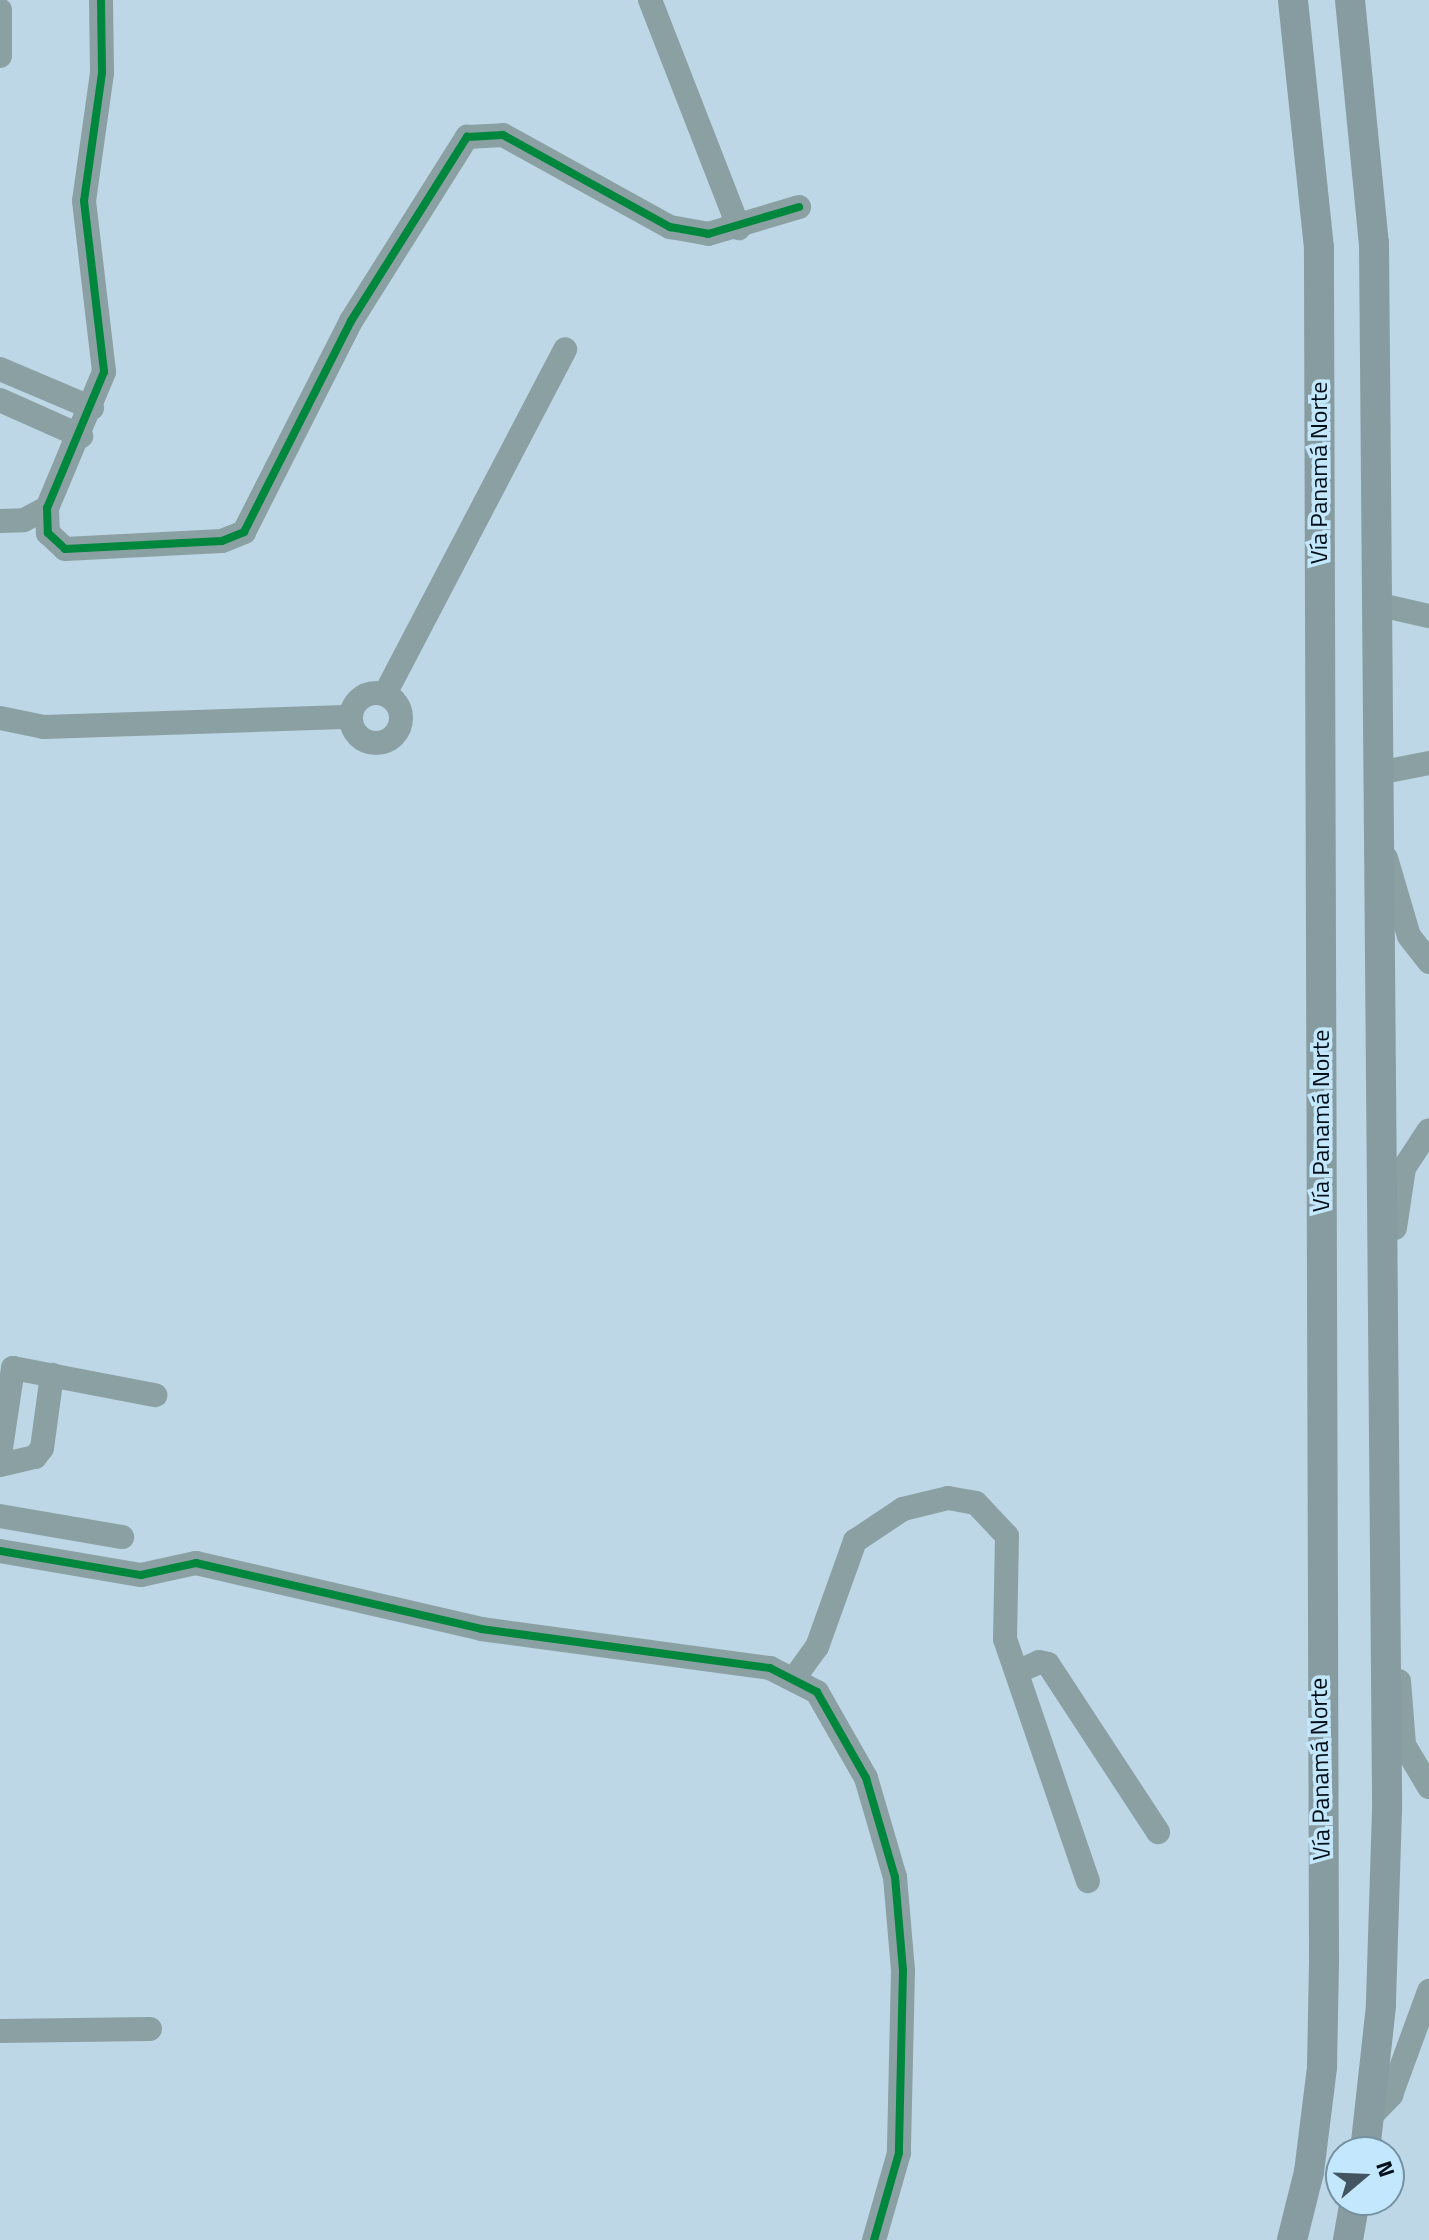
<!DOCTYPE html>
<html>
<head>
<meta charset="utf-8">
<style>
	body { margin:0 }
	#map { position:relative; width:1429px; height:2240px; overflow:hidden; background:#bed7e6; font-family:"Titillium Web",sans-serif }
	div>[style] { position:absolute }
	.minor>* { height:24px; margin:-12px; padding:0 12px; transform-origin:12px; border-radius:12px; background:#8ba0a3 }
	.minor>.ring { margin:-12px; padding:0; box-sizing:content-box; background:none; border:24px solid #8ba0a3; border-radius:50% }
	.major>* { height:30px; margin:-15px; padding:0 15px; transform-origin:15px; border-radius:15px; background:#879ca0 }
	.cycleway>* { height:8px; margin:-4px; padding:0 4px; transform-origin:4px; border-radius:4px; background:#00873e }
	span { translate:-50% -50%; white-space:nowrap; text-align:center; line-height:1.15; -webkit-text-stroke:7px #c3e7fc; paint-order:stroke }
	.street-label { font-size:24px; color:#010f18 }
	.north { position:absolute; left:1325px; top:2136px; width:80px; height:80px; box-sizing:border-box; background:#c3e7fc; border:2px solid #7591a1; border-radius:50%; rotate:71deg; font-size:22px; font-weight:700; line-height:32px; text-align:center; color:#010f18 }
	.north::after { content:''; display:block; margin:auto; width:28px; height:36px; background:#435560; clip-path:polygon(50% 0,100% 100%,50% 72%,0 100%) }
</style>
</head>
<body>
<div id="map">
	<div class="minor">
		<div style="left:101px;top:0;width:73px;rotate:89.2deg"></div>
		<div style="left:102px;top:73px;width:129px;rotate:98deg"></div>
		<div style="left:84px;top:201px;width:172px;rotate:83.3deg"></div>
		<div style="left:104px;top:372px;width:147px;rotate:112.7deg"></div>
		<div style="left:47px;top:508px;width:25px;rotate:88deg"></div>
		<div style="left:48px;top:533px;width:23px;rotate:43deg"></div>
		<div style="left:65px;top:549px;width:157px;rotate:-2.9deg"></div>
		<div style="left:222px;top:541px;width:24px;rotate:-22deg"></div>
		<div style="left:244px;top:532px;width:237px;rotate:-63.1deg"></div>
		<div style="left:351px;top:321px;width:218px;rotate:-57.8deg"></div>
		<div style="left:467px;top:137px;width:36px;rotate:-3deg"></div>
		<div style="left:503px;top:135px;width:191px;rotate:28.9deg"></div>
		<div style="left:670px;top:227px;width:39px;rotate:10deg"></div>
		<div style="left:708px;top:234px;width:95px;rotate:-16.5deg"></div>
		<div style="left:650px;top:0;width:245px;rotate:68.7deg"></div>
		<div style="left:0;top:10px;width:46px;rotate:90deg"></div>
		<div style="left:0;top:369px;width:100px;rotate:23deg"></div>
		<div style="left:0;top:400px;width:89px;rotate:24deg"></div>
		<div style="left:0;top:521px;width:24px;rotate:-2deg"></div>
		<div style="left:24px;top:520px;width:26px;rotate:-28deg"></div>
		<div style="left:1376px;top:604px;width:54px;rotate:12.8deg"></div>
		<div class="ring" style="left:351px;top:693px;width:26px;height:26px"></div>
		<div style="left:385px;top:694px;width:389px;rotate:-62.4deg"></div>
		<div style="left:0;top:718px;width:45px;rotate:11.6deg"></div>
		<div style="left:44px;top:727px;width:307px;rotate:-1.9deg"></div>
		<div style="left:1378px;top:773px;width:52px;rotate:-11.1deg"></div>
		<div style="left:1386px;top:858px;width:81px;rotate:73.6deg"></div>
		<div style="left:1409px;top:936px;width:33px;rotate:52deg"></div>
		<div style="left:1395px;top:1228px;width:61px;rotate:-81.5deg"></div>
		<div style="left:1404px;top:1168px;width:45px;rotate:-56.7deg"></div>
		<div style="left:0;top:1455px;width:88px;rotate:-81.5deg"></div>
		<div style="left:13px;top:1368px;width:145px;rotate:10.8deg"></div>
		<div style="left:0;top:1465px;width:36px;rotate:-13deg"></div>
		<div style="left:35px;top:1457px;width:11px;rotate:-52deg"></div>
		<div style="left:42px;top:1448px;width:74px;rotate:-82.2deg"></div>
		<div style="left:0;top:1516px;width:124px;rotate:9.8deg"></div>
		<div style="left:0;top:1551px;width:143px;rotate:9.7deg"></div>
		<div style="left:141px;top:1575px;width:56px;rotate:-12.3deg"></div>
		<div style="left:196px;top:1563px;width:293px;rotate:13deg"></div>
		<div style="left:481px;top:1629px;width:292px;rotate:7.7deg"></div>
		<div style="left:770px;top:1668px;width:53px;rotate:27.1deg"></div>
		<div style="left:817px;top:1692px;width:99px;rotate:60.3deg"></div>
		<div style="left:866px;top:1778px;width:103px;rotate:73.7deg"></div>
		<div style="left:895px;top:1877px;width:93px;rotate:85.1deg"></div>
		<div style="left:903px;top:1970px;width:183px;rotate:91.3deg"></div>
		<div style="left:899px;top:2153px;width:91px;rotate:106deg"></div>
		<div style="left:1017px;top:1672px;width:24px;rotate:-24deg"></div>
		<div style="left:1039px;top:1662px;width:9px;rotate:13deg"></div>
		<div style="left:1048px;top:1664px;width:201px;rotate:56.8deg"></div>
		<div style="left:795px;top:1677px;width:37px;rotate:-54deg"></div>
		<div style="left:817px;top:1647px;width:113px;rotate:-70.3deg"></div>
		<div style="left:855px;top:1541px;width:58px;rotate:-33.7deg"></div>
		<div style="left:903px;top:1509px;width:46px;rotate:-13.7deg"></div>
		<div style="left:948px;top:1498px;width:28px;rotate:10deg"></div>
		<div style="left:976px;top:1503px;width:45px;rotate:46.8deg"></div>
		<div style="left:1007px;top:1536px;width:103px;rotate:91.1deg"></div>
		<div style="left:1005px;top:1639px;width:256px;rotate:71.1deg"></div>
		<div style="left:1399px;top:1681px;width:64px;rotate:85.5deg"></div>
		<div style="left:1404px;top:1745px;width:49px;rotate:59.2deg"></div>
		<div style="left:0;top:2031px;width:150px;rotate:-0.8deg"></div>
		<div style="left:1372px;top:2115px;width:28px;rotate:-46deg"></div>
		<div style="left:1391px;top:2095px;width:111px;rotate:-69.9deg"></div>
	</div>
	<div class="major">
		<div style="left:1350px;top:0;width:244px;rotate:84.4deg"></div>
		<div style="left:1374px;top:243px;width:1567px;rotate:89.52deg"></div>
		<div style="left:1387px;top:1810px;width:196px;rotate:91.8deg"></div>
		<div style="left:1381px;top:2006px;width:147px;rotate:96.3deg"></div>
		<div style="left:1292px;top:2240px;width:70px;rotate:-76deg"></div>
		<div style="left:1309px;top:2172px;width:106px;rotate:-82.9deg"></div>
		<div style="left:1322px;top:2067px;width:109px;rotate:-88.9deg"></div>
		<div style="left:1324px;top:1958px;width:1710px;rotate:-90.17deg"></div>
		<div style="left:1319px;top:248px;width:249px;rotate:-96deg"></div>
		<div style="left:1348px;top:2240px;width:41px;rotate:-80.1deg"></div>
	</div>
	<div class="cycleway">
		<div style="left:101px;top:0;width:73px;rotate:89.2deg"></div>
		<div style="left:102px;top:73px;width:129px;rotate:98deg"></div>
		<div style="left:84px;top:201px;width:172px;rotate:83.3deg"></div>
		<div style="left:104px;top:372px;width:147px;rotate:112.7deg"></div>
		<div style="left:47px;top:508px;width:25px;rotate:88deg"></div>
		<div style="left:48px;top:533px;width:23px;rotate:43deg"></div>
		<div style="left:65px;top:549px;width:157px;rotate:-2.9deg"></div>
		<div style="left:222px;top:541px;width:24px;rotate:-22deg"></div>
		<div style="left:244px;top:532px;width:237px;rotate:-63.1deg"></div>
		<div style="left:351px;top:321px;width:218px;rotate:-57.8deg"></div>
		<div style="left:467px;top:137px;width:36px;rotate:-3deg"></div>
		<div style="left:503px;top:135px;width:191px;rotate:28.9deg"></div>
		<div style="left:670px;top:227px;width:39px;rotate:10deg"></div>
		<div style="left:708px;top:234px;width:95px;rotate:-16.5deg"></div>
		<div style="left:0;top:1551px;width:143px;rotate:9.7deg"></div>
		<div style="left:141px;top:1575px;width:56px;rotate:-12.3deg"></div>
		<div style="left:196px;top:1563px;width:293px;rotate:13deg"></div>
		<div style="left:481px;top:1629px;width:292px;rotate:7.7deg"></div>
		<div style="left:770px;top:1668px;width:53px;rotate:27.1deg"></div>
		<div style="left:817px;top:1692px;width:99px;rotate:60.3deg"></div>
		<div style="left:866px;top:1778px;width:103px;rotate:73.7deg"></div>
		<div style="left:895px;top:1877px;width:93px;rotate:85.1deg"></div>
		<div style="left:903px;top:1970px;width:183px;rotate:91.3deg"></div>
		<div style="left:899px;top:2153px;width:91px;rotate:106deg"></div>
	</div>
	<div class="street-label">
		<span style="left:1319px;top:473px;rotate:-90deg">Vía Panamá Norte</span>
		<span style="left:1321px;top:1121px;rotate:-90deg">Vía Panamá Norte</span>
		<span style="left:1320px;top:1769px;rotate:-91deg">Vía Panamá Norte</span>
	</div>
	<div class="north">N</div>
</div>
</body>
</html>
